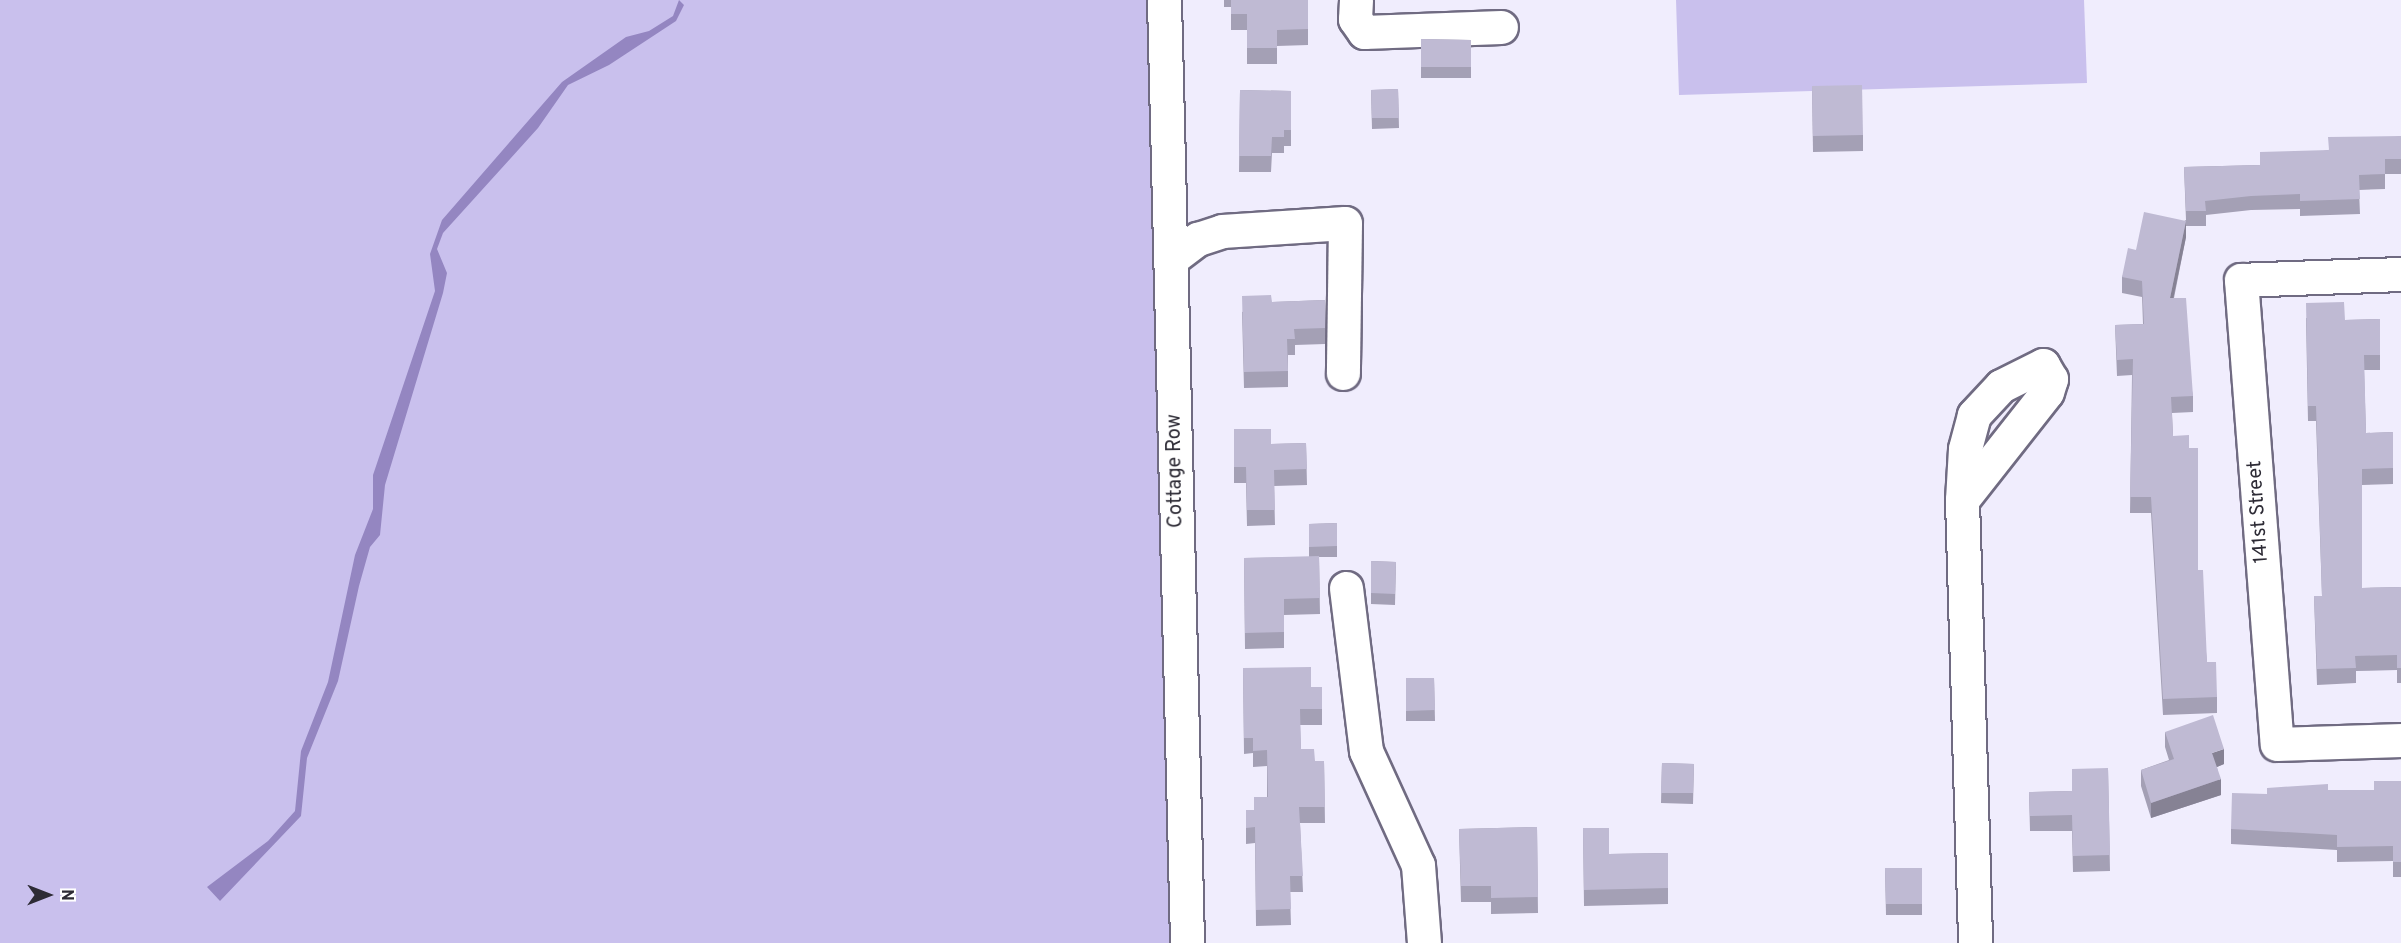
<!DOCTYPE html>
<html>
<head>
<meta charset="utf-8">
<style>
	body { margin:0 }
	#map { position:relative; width:2401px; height:943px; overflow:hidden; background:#f0edfd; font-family:Overpass,sans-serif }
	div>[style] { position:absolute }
	.green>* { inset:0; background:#c9c0ed }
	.water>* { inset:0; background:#9486c1 }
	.roads { filter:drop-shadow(2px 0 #706b82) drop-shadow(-2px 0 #706b82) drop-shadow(0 2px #706b82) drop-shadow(0 -2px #706b82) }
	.minor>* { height:33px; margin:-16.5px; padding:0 16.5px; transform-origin:16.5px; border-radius:16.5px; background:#fff }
	.wall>* { inset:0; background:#a4a0b5 }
	.shaded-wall>* { inset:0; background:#868294 }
	.building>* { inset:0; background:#bfbad3 }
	span { translate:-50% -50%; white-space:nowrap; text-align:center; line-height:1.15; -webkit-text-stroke:4.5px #fff; paint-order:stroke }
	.street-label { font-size:20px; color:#2d2b35 }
	.north { position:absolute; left:18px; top:865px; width:60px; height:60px; -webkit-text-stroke:4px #fff; paint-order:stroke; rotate:90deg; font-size:16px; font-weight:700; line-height:24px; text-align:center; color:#2d2b35 }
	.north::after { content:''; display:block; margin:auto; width:21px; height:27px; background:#2d2b35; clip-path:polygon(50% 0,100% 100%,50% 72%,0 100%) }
</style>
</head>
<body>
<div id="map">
	<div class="green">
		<div style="clip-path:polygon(0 0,1157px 0,1180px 943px,0 943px)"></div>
		<div style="clip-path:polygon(1676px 0,2084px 0,2087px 83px,1679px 95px)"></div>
	</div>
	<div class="water">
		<div style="clip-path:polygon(679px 0,684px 5px,676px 21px,609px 65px,568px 85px,538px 128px,443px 233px,437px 249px,447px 273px,443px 293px,385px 485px,380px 535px,370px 547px,359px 586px,338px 681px,307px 758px,301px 816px,220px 901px,207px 887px,268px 841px,295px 811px,301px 751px,328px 682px,355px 555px,373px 509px,373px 475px,435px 291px,430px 254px,442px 220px,562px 82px,626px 37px,649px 31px,673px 16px)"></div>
	</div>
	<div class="roads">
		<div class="minor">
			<div style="left:1164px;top:0;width:943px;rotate:88.6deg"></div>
			<div style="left:1356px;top:0;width:19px;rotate:93deg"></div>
			<div style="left:1355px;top:19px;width:16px;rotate:55deg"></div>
			<div style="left:1364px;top:32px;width:137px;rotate:-2.1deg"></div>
			<div style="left:1171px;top:259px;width:34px;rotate:-37deg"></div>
			<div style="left:1198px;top:239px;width:25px;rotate:-18deg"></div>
			<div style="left:1222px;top:231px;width:123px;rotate:-3.7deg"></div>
			<div style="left:1345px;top:223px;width:150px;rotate:90.8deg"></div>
			<div style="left:2401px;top:274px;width:160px;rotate:177.9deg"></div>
			<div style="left:2241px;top:280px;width:465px;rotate:85.6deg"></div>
			<div style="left:2277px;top:744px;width:124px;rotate:-1.8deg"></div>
			<div style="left:1962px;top:500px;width:137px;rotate:-51.8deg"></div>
			<div style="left:2047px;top:392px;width:14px;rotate:-73deg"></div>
			<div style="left:2051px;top:379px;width:16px;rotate:-120deg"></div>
			<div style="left:2043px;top:365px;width:47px;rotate:153.4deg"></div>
			<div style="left:2001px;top:386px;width:40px;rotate:133deg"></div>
			<div style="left:1974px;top:415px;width:35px;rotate:105deg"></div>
			<div style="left:1965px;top:449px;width:51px;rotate:93.4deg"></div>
			<div style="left:1962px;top:500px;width:443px;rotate:88.3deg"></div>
			<div style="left:1346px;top:588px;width:164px;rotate:83deg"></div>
			<div style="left:1366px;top:751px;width:125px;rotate:65.5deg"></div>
			<div style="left:1418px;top:865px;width:78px;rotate:85.6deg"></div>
		</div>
	</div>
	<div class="wall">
		<div style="clip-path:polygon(1224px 0,1308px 0,1308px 45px,1277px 46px,1277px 64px,1247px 64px,1247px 30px,1231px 30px,1231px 7px,1224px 7px)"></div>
		<div style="clip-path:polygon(1421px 39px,1471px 40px,1471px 78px,1421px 78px)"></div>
		<div style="clip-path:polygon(1812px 86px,1863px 135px,1863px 151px,1813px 152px)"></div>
		<div style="clip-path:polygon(1398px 89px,1399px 128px,1372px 129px,1371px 90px)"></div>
		<div style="clip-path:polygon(1240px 90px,1291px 91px,1291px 146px,1284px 146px,1284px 153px,1272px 153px,1271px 172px,1239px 172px)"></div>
		<div style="clip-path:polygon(2401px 136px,2401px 174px,2385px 174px,2385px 189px,2359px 190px,2360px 214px,2300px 216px,2300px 209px,2251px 210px,2206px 215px,2206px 226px,2186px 226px,2186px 237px,2174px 298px,2193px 396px,2193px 412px,2172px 413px,2173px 436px,2189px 448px,2198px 570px,2207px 662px,2217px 697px,2217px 713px,2163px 715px,2151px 513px,2130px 513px,2132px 375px,2117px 376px,2115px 325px,2143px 324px,2142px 297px,2122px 293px,2122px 277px,2136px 250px,2186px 220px,2184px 167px,2260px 165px,2328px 150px)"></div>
		<div style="clip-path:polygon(1325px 300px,1325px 344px,1295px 345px,1295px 355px,1288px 355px,1288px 387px,1244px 388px,1242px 312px,1272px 302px)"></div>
		<div style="clip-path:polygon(2306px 318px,2345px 320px,2380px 319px,2380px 370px,2364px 370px,2366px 433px,2393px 432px,2393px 484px,2362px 485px,2362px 588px,2401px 587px,2401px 683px,2397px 683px,2397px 670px,2356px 671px,2356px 683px,2317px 685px,2314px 596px,2322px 596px,2316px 421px,2308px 421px)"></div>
		<div style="clip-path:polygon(1234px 429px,1271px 444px,1306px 443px,1307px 485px,1274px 486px,1275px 525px,1247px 526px,1246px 483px,1234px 483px)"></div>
		<div style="clip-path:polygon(1337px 523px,1337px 557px,1319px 557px,1320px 614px,1284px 615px,1284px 648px,1245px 649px,1244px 558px,1309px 557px,1309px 524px)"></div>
		<div style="clip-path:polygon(1371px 561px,1396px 562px,1395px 605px,1371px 604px)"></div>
		<div style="clip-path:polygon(1243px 668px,1311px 687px,1322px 687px,1322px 725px,1300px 725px,1301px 749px,1315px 761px,1324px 761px,1325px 823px,1300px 823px,1303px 892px,1290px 892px,1291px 925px,1256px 926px,1255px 843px,1246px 844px,1246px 810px,1254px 810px,1267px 797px,1267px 766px,1253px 767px,1253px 753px,1244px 754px)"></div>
		<div style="clip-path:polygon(1406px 678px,1434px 678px,1435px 721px,1406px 721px)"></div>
		<div style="clip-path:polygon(2165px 732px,2224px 764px,2217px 767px,2221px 795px,2151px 818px,2141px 786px,2141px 770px,2169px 760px,2165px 747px)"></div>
		<div style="clip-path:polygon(1662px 763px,1694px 764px,1693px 804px,1661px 803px)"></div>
		<div style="clip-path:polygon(2108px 768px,2110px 871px,2073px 872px,2072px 831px,2030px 831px,2029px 792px,2072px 791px)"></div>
		<div style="clip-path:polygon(2401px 781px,2401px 877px,2393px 877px,2393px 861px,2337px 862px,2337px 850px,2231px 844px,2231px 829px,2267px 794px,2328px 790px,2374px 790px)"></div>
		<div style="clip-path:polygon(1537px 827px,1538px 913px,1491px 914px,1491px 902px,1461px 902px,1459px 829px)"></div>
		<div style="clip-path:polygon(1583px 828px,1609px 854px,1668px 853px,1668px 904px,1584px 906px)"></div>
		<div style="clip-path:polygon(1885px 868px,1922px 868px,1922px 915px,1886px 915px)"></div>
	</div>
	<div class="shaded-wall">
		<div style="clip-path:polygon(2186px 221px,2186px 237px,2170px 314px,2170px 298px)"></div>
		<div style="clip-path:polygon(2224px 749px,2224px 764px,2212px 769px,2212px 753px)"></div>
		<div style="clip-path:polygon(2221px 779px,2221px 795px,2151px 818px,2151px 803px)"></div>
	</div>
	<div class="building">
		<div style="clip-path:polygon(1231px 0,1308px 0,1308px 29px,1277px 30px,1277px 48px,1247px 48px,1247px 14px,1231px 14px)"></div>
		<div style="clip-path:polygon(1421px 39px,1471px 40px,1471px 67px,1421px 67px)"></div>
		<div style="clip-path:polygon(1862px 85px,1863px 135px,1813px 136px,1812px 86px)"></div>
		<div style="clip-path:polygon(1398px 89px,1399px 118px,1372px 118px,1371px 90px)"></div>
		<div style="clip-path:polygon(1240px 90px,1291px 91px,1291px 130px,1284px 130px,1284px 137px,1272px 137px,1271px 156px,1239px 156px)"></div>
		<div style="clip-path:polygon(2401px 136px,2401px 159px,2385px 159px,2385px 174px,2359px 175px,2360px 199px,2300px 201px,2300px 194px,2251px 196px,2205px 201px,2206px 211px,2186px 211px,2184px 167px,2260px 165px,2260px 152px,2329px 150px,2328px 137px)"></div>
		<div style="clip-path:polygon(2144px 212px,2186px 221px,2170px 298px,2186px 298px,2193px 396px,2171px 397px,2173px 436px,2189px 435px,2189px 448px,2198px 448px,2198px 570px,2203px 570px,2207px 662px,2216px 662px,2217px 697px,2163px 699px,2151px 497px,2130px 497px,2133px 359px,2117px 360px,2115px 325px,2144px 324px,2142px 281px,2122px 277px,2128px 248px,2136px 250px)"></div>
		<div style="clip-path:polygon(1271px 295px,1272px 302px,1325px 300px,1325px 328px,1294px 329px,1295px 339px,1287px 339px,1288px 371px,1244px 372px,1242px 296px)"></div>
		<div style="clip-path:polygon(2344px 302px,2345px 320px,2380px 319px,2380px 355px,2364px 355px,2366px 433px,2393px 432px,2393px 468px,2362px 469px,2362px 588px,2401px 587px,2401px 668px,2397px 668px,2397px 655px,2355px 656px,2356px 668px,2317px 669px,2314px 596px,2322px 596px,2316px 406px,2308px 406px,2306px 303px)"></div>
		<div style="clip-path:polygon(1234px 429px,1271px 429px,1271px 444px,1306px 443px,1307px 469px,1274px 470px,1275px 510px,1247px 510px,1246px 467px,1234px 467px)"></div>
		<div style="clip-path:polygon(1337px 523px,1337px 546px,1309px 547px,1309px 524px)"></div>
		<div style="clip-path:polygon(1319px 556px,1320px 598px,1284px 599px,1284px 632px,1245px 633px,1244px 558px)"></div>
		<div style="clip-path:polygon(1371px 561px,1396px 562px,1395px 594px,1371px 593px)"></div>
		<div style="clip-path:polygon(1311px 667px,1311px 687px,1322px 687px,1322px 709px,1300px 709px,1301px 749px,1314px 749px,1315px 761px,1324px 761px,1325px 807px,1299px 807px,1303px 876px,1290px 876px,1291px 909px,1256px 910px,1255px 827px,1246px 828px,1246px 810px,1254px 810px,1254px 797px,1268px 797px,1267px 750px,1253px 751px,1253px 738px,1244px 738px,1243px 668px)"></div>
		<div style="clip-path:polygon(1406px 678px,1434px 678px,1435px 710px,1406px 711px)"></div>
		<div style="clip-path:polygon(2213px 715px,2224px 749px,2212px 753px,2221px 779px,2151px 803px,2141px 770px,2174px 759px,2165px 732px)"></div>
		<div style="clip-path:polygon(1662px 763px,1694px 764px,1693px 793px,1661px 793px)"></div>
		<div style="clip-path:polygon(2108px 768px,2110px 855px,2073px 856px,2072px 815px,2030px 816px,2029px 792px,2072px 791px,2072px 769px)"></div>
		<div style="clip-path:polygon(2374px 781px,2401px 781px,2401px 862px,2393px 862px,2393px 846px,2337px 847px,2337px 835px,2231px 829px,2232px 793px,2267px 794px,2267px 788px,2328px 784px,2328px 790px,2374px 790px)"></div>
		<div style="clip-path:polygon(1537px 827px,1538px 897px,1491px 898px,1491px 886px,1461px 886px,1459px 829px)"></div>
		<div style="clip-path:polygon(1583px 828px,1609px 828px,1609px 854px,1668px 853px,1668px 888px,1584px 890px)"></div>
		<div style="clip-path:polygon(1885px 868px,1922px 868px,1922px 904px,1886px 904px)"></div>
	</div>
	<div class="street-label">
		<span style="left:1176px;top:471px;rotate:-91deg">Cottage Row</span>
		<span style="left:2259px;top:512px;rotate:-94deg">141st Street</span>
	</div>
	<div class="north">N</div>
</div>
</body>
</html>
